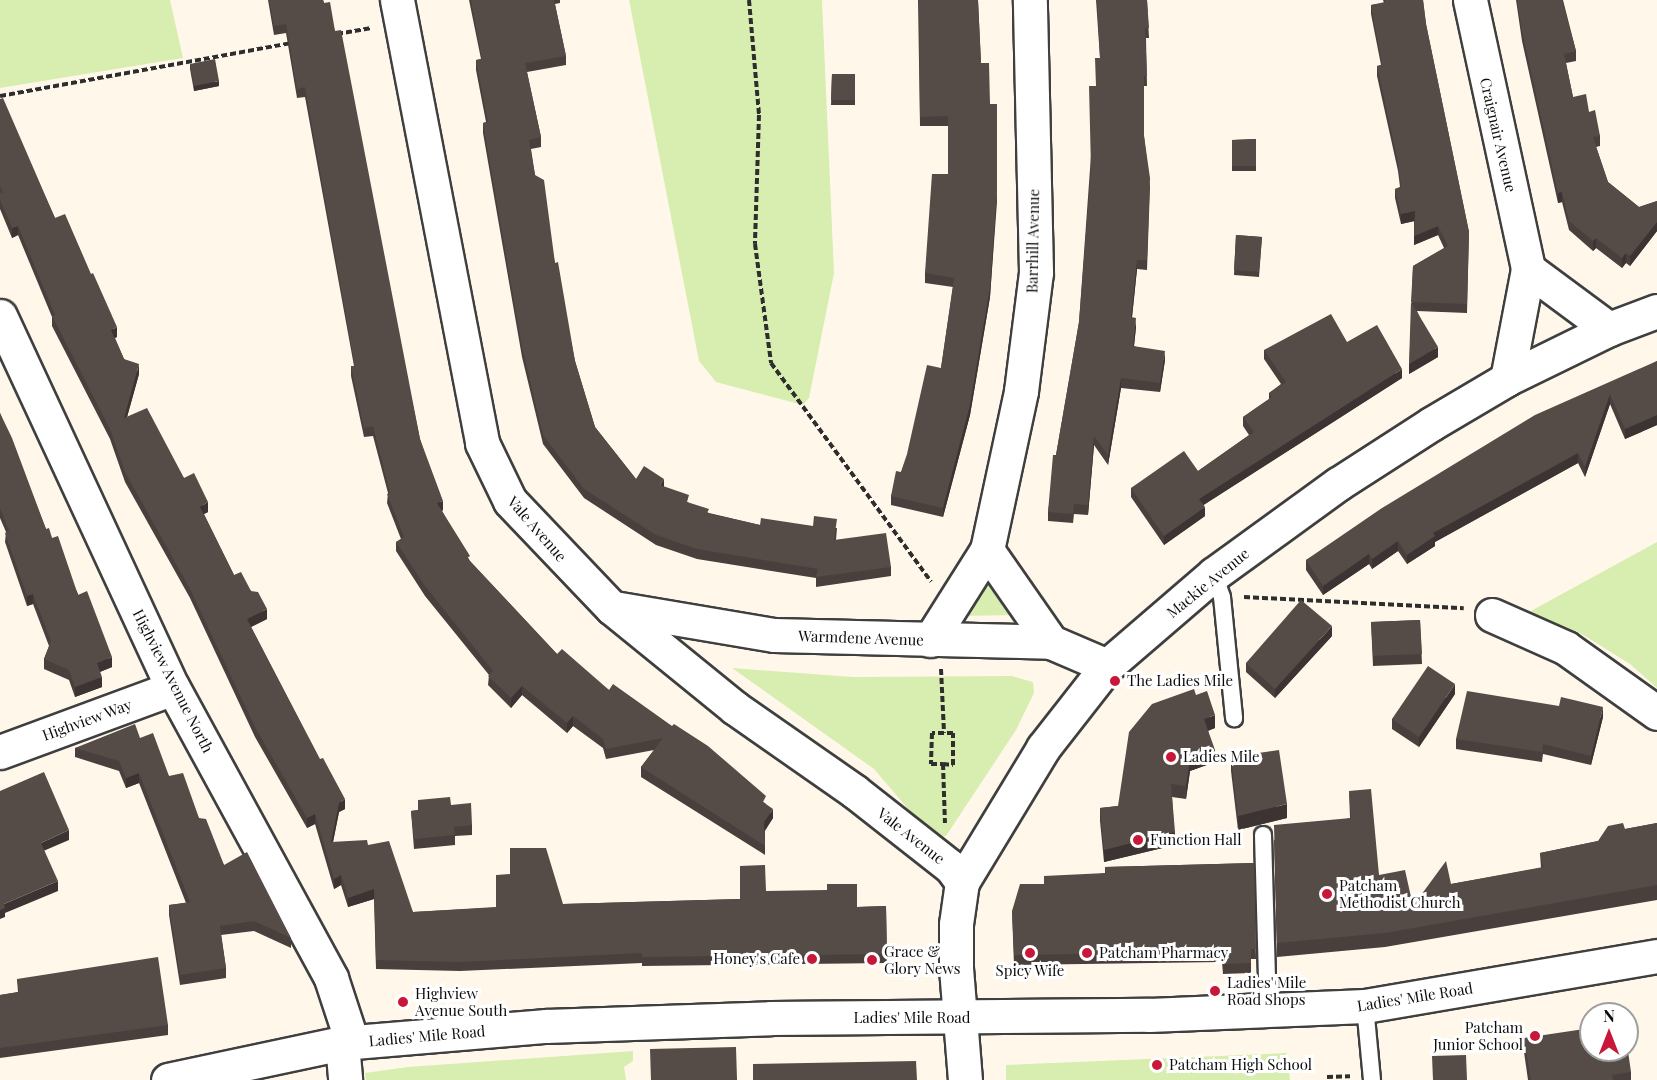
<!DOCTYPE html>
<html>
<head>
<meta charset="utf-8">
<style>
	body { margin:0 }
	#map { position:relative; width:1657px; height:1080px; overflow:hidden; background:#fff8ea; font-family:"Playfair Display",serif }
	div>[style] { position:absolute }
	.green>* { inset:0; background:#d8edb0 }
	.path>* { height:4px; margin-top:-2px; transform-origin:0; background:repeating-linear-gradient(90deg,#2e2e2e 0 6px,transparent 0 9px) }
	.roads { filter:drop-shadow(2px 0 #3f3f3f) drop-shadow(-2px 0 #3f3f3f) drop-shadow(0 2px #3f3f3f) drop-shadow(0 -2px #3f3f3f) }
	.service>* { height:16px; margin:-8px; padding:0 8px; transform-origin:8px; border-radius:8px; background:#fff }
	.minor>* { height:33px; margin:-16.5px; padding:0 16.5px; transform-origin:16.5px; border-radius:16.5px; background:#fff }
	.wall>* { inset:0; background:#49403d }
	.shaded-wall>* { inset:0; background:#3c3432 }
	.building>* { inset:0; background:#554b47 }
	.dots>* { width:16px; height:16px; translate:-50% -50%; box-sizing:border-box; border:3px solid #fff; border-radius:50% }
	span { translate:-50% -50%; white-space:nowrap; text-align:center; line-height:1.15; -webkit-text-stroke:6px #fff; paint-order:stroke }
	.street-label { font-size:15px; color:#0c0c0c }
	.poi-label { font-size:15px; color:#0c0c0c }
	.left { translate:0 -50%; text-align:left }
	.right { translate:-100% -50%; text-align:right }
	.north { position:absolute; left:1579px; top:1002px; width:60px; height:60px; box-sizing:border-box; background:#fff; border:2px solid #9e9e9e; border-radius:50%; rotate:0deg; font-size:16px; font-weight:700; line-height:24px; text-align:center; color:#0c0c0c }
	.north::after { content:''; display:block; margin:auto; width:21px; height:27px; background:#c81839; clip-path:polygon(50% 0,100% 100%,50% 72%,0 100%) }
</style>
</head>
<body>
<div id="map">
	<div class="green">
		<div style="clip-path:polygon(0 0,170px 0,183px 58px,0 88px)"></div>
		<div style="clip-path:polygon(629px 0,822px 0,834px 273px,809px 398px,803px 405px,716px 382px,699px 361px)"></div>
		<div style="clip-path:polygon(1657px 542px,1657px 688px,1630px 664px,1580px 633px,1529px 612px)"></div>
		<div style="clip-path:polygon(990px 562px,1021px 615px,959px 616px)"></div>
		<div style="clip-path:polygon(732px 668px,853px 677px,1012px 676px,1033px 682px,1034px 693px,1016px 730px,946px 836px,932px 837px,874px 769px)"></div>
		<div style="clip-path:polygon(633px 1051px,633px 1061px,624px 1067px,626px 1080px,366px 1080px,365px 1073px,408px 1067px)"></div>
		<div style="clip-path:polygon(1287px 1053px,1290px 1080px,1006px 1080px,1006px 1065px)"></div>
	</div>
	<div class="path">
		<div style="left:749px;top:0;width:115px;rotate:85deg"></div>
		<div style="left:759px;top:115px;width:129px;rotate:91.8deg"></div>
		<div style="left:755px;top:244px;width:120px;rotate:82.3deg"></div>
		<div style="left:771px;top:363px;width:271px;rotate:53.8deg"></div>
		<div style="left:337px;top:34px;width:35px;rotate:-10deg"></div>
		<div style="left:0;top:96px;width:297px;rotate:-10.3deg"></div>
		<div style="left:1244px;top:597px;width:220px;rotate:2.9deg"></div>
		<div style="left:941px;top:669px;width:64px;rotate:87.3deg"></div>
		<div style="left:944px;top:733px;width:12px;rotate:180deg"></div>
		<div style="left:932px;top:733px;width:31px;rotate:92deg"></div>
		<div style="left:931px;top:764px;width:12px"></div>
		<div style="left:943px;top:764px;width:59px;rotate:88.1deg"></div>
		<div style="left:943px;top:764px;width:10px;rotate:6deg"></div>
		<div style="left:953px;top:765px;width:32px;rotate:-90deg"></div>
		<div style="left:953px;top:733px;width:9px;rotate:180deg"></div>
		<div style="left:1327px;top:1077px;width:23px;rotate:-2deg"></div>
	</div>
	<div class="roads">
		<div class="service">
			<div style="left:1214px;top:574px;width:24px;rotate:71deg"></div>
			<div style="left:1222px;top:597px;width:122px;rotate:84.3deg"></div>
			<div style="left:1263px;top:835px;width:175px;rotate:88.4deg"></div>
			<div style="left:1365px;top:1006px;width:74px;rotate:84.6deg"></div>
		</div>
		<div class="minor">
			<div style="left:397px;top:0;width:451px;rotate:79.1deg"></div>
			<div style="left:482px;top:443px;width:64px;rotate:64.2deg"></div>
			<div style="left:510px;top:501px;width:148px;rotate:46.4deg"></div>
			<div style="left:612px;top:608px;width:159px;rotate:39.1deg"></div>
			<div style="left:735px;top:708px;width:145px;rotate:34.9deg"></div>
			<div style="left:854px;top:791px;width:123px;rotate:38.1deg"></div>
			<div style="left:951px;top:867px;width:19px;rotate:54deg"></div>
			<div style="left:1470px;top:0;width:275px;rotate:77.8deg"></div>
			<div style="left:1528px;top:269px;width:112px;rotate:100.8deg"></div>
			<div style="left:1528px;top:269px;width:101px;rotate:36.5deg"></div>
			<div style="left:0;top:316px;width:410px;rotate:65.1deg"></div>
			<div style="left:173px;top:688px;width:330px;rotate:61.4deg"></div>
			<div style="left:331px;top:978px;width:67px;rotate:71.8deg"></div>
			<div style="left:987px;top:550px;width:112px;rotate:55.2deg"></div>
			<div style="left:614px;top:608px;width:162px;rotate:9.6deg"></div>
			<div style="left:774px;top:635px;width:277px;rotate:1.4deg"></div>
			<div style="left:1051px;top:642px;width:61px;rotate:23.2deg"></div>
			<div style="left:1492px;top:615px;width:81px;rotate:24deg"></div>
			<div style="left:1566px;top:648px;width:112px;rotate:35.5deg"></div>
			<div style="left:930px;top:640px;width:107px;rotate:-57.7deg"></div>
			<div style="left:987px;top:550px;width:163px;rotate:-77.9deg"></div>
			<div style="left:1021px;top:391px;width:120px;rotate:-82.8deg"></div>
			<div style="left:1036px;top:272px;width:272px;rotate:-91.3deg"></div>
			<div style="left:0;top:752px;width:184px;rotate:-20.3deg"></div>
			<div style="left:342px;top:1043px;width:37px;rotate:85deg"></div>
			<div style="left:168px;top:1080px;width:178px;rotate:-12deg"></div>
			<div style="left:342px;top:1043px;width:205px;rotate:-4.8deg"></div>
			<div style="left:546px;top:1026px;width:225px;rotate:-2deg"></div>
			<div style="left:771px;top:1018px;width:378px;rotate:-0.5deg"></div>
			<div style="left:1149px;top:1015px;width:216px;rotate:-2.4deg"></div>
			<div style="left:1365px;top:1006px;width:296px;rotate:-9.7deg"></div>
			<div style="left:965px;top:1080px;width:111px;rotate:-94.6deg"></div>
			<div style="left:956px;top:969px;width:45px;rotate:-90deg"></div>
			<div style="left:956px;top:924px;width:42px;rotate:-81.9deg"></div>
			<div style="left:962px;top:882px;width:157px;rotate:-58.8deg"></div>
			<div style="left:1043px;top:748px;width:104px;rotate:-52deg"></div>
			<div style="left:1107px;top:666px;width:141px;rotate:-40.7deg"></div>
			<div style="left:1214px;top:574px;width:153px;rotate:-36deg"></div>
			<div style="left:1338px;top:484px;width:111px;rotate:-32.8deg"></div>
			<div style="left:1431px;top:424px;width:88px;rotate:-30.6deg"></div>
			<div style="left:1507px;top:379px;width:114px;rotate:-26.1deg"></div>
			<div style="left:1609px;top:329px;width:51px;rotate:-20.6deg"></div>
		</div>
	</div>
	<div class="wall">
		<div style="clip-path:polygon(268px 0,323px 0,335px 31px,420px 439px,443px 510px,442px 511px,470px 561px,557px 654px,609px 690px,766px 804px,773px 818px,765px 831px,765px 855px,641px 777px,641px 767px,654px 750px,606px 759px,603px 748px,573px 726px,567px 733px,522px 695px,511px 708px,488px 685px,489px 675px,425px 596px,396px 551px,396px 542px,401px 539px,387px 503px,388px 493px,373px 436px,364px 437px,351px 376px,351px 366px,354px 366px,305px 97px,297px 98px,286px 33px,274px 35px)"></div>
		<div style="clip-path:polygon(469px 0,560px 0,560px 3px,555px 4px,566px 56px,566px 65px,527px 72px,541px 137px,541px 147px,531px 149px,535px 175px,555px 263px,575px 361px,595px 427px,636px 479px,664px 487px,689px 503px,709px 513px,760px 525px,813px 526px,837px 528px,836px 540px,891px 567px,891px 576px,816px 587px,816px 578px,697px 559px,656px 545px,584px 498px,543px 444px,522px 357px,483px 133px,483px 123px,486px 122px,476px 70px,476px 60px,481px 59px)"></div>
		<div style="clip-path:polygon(918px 0,978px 0,981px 63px,990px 104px,997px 202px,990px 297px,970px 415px,943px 517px,891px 505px,891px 496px,901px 472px,941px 368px,953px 287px,925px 283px,925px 273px,948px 174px,948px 126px,920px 126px)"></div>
		<div style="clip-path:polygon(1096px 0,1147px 0,1149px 38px,1146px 38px,1147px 86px,1144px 86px,1144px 136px,1150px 187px,1147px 270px,1137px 269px,1132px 317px,1136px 327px,1134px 346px,1165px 360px,1160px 392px,1121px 388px,1108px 465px,1094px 445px,1088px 515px,1074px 514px,1073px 523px,1048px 521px,1048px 512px,1056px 455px,1079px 322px,1096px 86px,1100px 58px)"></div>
		<div style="clip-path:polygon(1383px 0,1423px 0,1426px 24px,1469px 232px,1467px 313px,1417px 311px,1438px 357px,1409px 374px,1413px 266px,1444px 248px,1438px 235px,1414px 245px,1414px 221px,1401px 224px,1395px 198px,1395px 189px,1400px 187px,1398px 171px,1377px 76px,1377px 66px,1381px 65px,1371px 14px,1371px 5px,1384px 3px)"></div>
		<div style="clip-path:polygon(1516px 0,1563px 0,1576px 51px,1576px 61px,1566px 63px,1573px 97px,1589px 112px,1600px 136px,1600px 146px,1596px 147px,1608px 182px,1639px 207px,1657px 201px,1657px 231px,1630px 266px,1626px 263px,1622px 268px,1596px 248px,1593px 251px,1569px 230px,1562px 202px,1558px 203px,1522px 41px)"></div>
		<div style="clip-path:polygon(190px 64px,219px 86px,194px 91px,190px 69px)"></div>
		<div style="clip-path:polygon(832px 74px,855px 74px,855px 105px,831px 105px)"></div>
		<div style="clip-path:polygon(0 99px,55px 218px,117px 337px,115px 338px,124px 359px,139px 374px,127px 417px,184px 478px,208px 512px,204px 514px,234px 575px,251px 591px,267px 619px,251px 627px,345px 809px,339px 812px,333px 842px,368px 845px,413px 912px,563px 904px,740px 899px,766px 891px,857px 907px,886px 906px,887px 963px,642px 966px,642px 963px,460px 971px,376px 969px,374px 899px,348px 907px,341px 885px,334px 889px,315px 824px,307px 828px,255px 737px,190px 598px,125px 482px,110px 439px,52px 326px,52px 317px,18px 235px,12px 238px,0 209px)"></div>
		<div style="clip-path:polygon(1256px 139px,1256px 171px,1232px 171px,1232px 140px)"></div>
		<div style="clip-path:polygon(1236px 235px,1262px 237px,1259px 277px,1234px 275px)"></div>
		<div style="clip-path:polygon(1347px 342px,1402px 378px,1203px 505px,1205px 516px,1164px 545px,1131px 497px,1131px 488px,1198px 471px,1249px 435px,1243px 426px,1243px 417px,1269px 399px,1269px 393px,1281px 384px,1264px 359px,1264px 350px)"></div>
		<div style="clip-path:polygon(1657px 361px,1657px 425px,1625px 439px,1610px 404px,1585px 477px,1578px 463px,1435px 542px,1435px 546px,1407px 564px,1398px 551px,1372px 569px,1369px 564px,1323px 595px,1306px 570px,1306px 560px)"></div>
		<div style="clip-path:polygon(0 413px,46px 529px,52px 538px,112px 667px,100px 672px,102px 687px,75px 697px,69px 680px,44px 669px,44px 659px,49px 646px,33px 604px,27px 606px,5px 542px,6px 532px,0 518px)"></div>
		<div style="clip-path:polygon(1420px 620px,1422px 664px,1373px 666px,1371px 622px)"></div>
		<div style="clip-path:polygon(1332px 636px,1275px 698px,1246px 672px,1246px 663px)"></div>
		<div style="clip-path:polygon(1455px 694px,1419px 747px,1392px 729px,1392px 719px)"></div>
		<div style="clip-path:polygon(1196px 695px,1215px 728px,1208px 731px,1215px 762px,1190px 771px,1186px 799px,1172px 797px,1175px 845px,1104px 862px,1100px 821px,1100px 808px,1118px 806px)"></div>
		<div style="clip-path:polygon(1603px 717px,1591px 765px,1543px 754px,1542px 762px,1456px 749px,1456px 739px)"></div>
		<div style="clip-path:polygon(140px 738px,169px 776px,199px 818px,224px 865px,291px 938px,291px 948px,254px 931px,221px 935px,226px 968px,226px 978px,180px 985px,169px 915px,169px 905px,186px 903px,139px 783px,126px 788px,119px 771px,75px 757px,75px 748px)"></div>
		<div style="clip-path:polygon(1231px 757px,1287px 818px,1238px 830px,1231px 771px)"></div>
		<div style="clip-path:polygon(1349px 791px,1379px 875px,1413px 906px,1451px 884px,1541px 868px,1540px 853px,1598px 841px,1625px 829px,1657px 823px,1657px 900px,1385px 947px,1277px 957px,1274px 840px,1350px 818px)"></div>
		<div style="clip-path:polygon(418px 800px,451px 805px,472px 825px,472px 835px,455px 836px,455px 845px,414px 849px,411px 811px,418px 810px)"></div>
		<div style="clip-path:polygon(1254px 863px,1256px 959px,1251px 959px,1251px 973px,1223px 974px,1222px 962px,1014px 965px,1012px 911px,1044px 884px,1105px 873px,1105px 867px)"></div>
		<div style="clip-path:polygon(17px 979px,168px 1025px,168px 1035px,0 1058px,0 995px,18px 992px)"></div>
		<div style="clip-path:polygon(1524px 1038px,1631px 1072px,1631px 1080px,1528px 1080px,1524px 1052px)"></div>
	</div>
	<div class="shaded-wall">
		<div style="clip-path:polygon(219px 81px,219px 86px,194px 91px,194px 86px)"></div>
		<div style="clip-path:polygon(997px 192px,990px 297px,970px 415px,943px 517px,943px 508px)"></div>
		<div style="clip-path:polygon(1562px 192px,1562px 202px,1558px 203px,1558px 193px)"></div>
		<div style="clip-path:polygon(1415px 211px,1415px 221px,1401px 224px,1401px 214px)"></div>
		<div style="clip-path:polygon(1657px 222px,1657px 231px,1630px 266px,1630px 256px)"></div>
		<div style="clip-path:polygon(18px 226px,18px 235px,12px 238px,12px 228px)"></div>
		<div style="clip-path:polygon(1438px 226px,1438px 235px,1414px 245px,1414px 236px)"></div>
		<div style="clip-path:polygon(1596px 238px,1596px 248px,1593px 251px,1593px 241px)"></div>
		<div style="clip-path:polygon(1626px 253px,1626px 263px,1622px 268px,1622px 258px)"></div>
		<div style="clip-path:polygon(1137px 260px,1137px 269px,1131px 327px,1131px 317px)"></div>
		<div style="clip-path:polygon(1136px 318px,1136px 327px,1133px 355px,1133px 346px)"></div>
		<div style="clip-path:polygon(117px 327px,117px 337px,111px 339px,111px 330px)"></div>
		<div style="clip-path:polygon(1438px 347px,1438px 357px,1409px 374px,1409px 364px)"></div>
		<div style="clip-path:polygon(1165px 351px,1165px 360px,1160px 392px,1160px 383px)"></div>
		<div style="clip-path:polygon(139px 364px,139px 374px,124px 428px,124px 418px)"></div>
		<div style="clip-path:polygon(1402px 369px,1402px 378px,1199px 508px,1199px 499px)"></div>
		<div style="clip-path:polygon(1121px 378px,1121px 388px,1108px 465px,1108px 455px)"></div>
		<div style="clip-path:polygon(1610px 394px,1610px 404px,1585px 477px,1585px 467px)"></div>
		<div style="clip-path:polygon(1657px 415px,1657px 425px,1625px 439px,1625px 429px)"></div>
		<div style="clip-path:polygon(1094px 436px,1094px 445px,1088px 515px,1088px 505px)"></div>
		<div style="clip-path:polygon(1578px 453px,1578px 463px,1435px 542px,1435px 546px,1407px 564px,1407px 555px,1433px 533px)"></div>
		<div style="clip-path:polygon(664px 479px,664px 489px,660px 485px)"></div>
		<div style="clip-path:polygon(443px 501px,443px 510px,437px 513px,437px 503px)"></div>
		<div style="clip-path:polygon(208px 502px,208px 512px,200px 516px,200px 507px)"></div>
		<div style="clip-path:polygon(1205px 507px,1205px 516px,1164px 545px,1164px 536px)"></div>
		<div style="clip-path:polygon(1398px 541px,1398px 551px,1372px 569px,1372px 559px)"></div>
		<div style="clip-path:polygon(1369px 554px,1369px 564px,1323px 595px,1323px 586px)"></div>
		<div style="clip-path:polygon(33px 594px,33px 604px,27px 606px,27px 596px)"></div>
		<div style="clip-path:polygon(267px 609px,267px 619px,247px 629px,247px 619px)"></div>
		<div style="clip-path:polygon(1332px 626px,1332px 636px,1275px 698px,1275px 689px)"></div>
		<div style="clip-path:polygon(112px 657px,112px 667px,97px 673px,97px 663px)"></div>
		<div style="clip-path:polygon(102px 677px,102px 687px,75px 697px,75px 687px)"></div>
		<div style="clip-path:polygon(1455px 684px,1455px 694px,1419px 747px,1419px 737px)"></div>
		<div style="clip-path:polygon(522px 686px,522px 695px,511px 708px,511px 698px)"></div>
		<div style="clip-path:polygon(1603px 707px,1603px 717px,1591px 765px,1591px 756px)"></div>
		<div style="clip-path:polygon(1215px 715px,1215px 728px,1204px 732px,1204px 719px)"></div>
		<div style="clip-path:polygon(573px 716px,573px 726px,567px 733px,567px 723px)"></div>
		<div style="clip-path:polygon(1215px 750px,1215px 762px,1190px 771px,1186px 799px,1186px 786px,1190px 758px)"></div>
		<div style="clip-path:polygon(139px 773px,139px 783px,126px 788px,126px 778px)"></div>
		<div style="clip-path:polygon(345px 799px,345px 809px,339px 812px,331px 852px,331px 842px,339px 803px)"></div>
		<div style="clip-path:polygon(1287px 804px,1287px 818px,1238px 830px,1238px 816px)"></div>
		<div style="clip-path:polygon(773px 809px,773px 818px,764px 831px,764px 822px)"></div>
		<div style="clip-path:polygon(315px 814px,315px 824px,307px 828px,307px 818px)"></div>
		<div style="clip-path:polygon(69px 830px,69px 840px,41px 852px,41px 843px)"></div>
		<div style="clip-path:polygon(1175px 832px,1175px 845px,1104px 862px,1104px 850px)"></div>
		<div style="clip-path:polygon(341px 875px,341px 885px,334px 889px,334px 879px)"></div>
		<div style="clip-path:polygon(58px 881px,58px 891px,5px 913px,5px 917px,0 919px,0 910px,4px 904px)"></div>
		<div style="clip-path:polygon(374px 889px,374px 899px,348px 907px,348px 898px)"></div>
	</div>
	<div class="building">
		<div style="clip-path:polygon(269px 0,323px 0,324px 3px,330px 2px,335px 31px,341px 30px,420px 439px,443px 501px,437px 503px,470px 556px,467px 558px,557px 654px,562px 649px,609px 690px,613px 684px,672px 726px,674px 724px,708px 746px,766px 796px,763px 802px,773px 809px,764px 822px,765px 846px,641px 767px,663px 738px,606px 749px,603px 739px,573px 716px,567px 723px,522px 686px,511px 698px,488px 676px,493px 671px,425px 586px,396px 542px,404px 537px,387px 494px,390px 493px,373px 426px,364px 428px,351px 366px,355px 366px,305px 87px,297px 89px,286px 24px,274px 26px)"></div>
		<div style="clip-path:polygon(471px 0,554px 0,566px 56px,525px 63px,541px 137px,529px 140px,535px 175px,544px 180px,555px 263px,558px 262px,575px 361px,595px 427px,636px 479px,644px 466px,664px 479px,660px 485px,689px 495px,687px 502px,709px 509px,707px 513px,760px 525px,761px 518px,813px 526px,814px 516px,837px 519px,834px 540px,886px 533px,891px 567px,816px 577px,818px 569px,697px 549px,656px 535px,584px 489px,543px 435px,522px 347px,483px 123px,488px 122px,476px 60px,482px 59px)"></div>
		<div style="clip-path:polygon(919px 0,978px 0,981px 63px,989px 63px,990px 104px,997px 104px,997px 192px,990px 288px,970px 405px,943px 508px,891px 496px,896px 471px,901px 472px,907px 454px,927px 365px,941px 368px,954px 278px,925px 273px,932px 174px,948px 174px,948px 116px,920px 117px)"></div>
		<div style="clip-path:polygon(1097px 0,1147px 0,1149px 28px,1145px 28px,1147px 76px,1144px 76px,1144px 136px,1150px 178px,1147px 260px,1137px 260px,1131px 317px,1136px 318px,1133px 346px,1165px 351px,1160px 383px,1121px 378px,1108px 455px,1094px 436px,1088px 505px,1074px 504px,1073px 514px,1048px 512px,1053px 455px,1056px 455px,1079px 322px,1091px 169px,1089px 86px,1096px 86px,1095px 58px,1100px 58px)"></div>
		<div style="clip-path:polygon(1385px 0,1423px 0,1426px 24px,1469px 232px,1467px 304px,1411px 302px,1413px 266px,1448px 246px,1438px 226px,1414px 236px,1415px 211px,1401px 214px,1395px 189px,1401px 187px,1398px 162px,1377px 66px,1382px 65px,1371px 5px,1385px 2px)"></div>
		<div style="clip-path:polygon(1517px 0,1562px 0,1576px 51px,1564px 54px,1573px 97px,1586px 94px,1589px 112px,1595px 110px,1600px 136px,1593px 137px,1608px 182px,1639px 207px,1657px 201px,1657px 222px,1630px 256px,1626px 253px,1622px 258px,1596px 238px,1593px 241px,1569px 221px,1562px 192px,1558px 193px,1522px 31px)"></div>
		<div style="clip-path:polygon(215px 59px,219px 81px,194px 86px,190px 64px)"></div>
		<div style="clip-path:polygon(832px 74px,855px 74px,855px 100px,831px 100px)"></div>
		<div style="clip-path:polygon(3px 98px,55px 218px,65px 214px,91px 274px,93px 273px,117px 327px,111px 330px,124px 359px,139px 364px,124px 418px,147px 408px,184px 478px,194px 473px,208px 502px,200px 507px,234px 575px,241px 572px,251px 591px,258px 592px,267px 609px,247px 619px,320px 759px,323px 758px,345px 799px,339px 803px,331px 842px,367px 840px,368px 845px,389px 841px,413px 912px,496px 907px,496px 875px,510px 874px,510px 848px,546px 848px,563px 904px,740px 899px,740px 866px,765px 865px,766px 891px,827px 890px,827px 884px,857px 884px,857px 907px,886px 906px,887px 954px,642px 957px,642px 953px,460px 962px,376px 960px,374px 889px,348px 898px,341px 875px,334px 879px,315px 814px,307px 818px,255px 727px,190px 589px,125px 472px,110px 429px,52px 316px,55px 315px,18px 226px,12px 228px,0 200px,0 193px,3px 192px,0 186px,0 99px)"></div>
		<div style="clip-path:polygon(1256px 139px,1256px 166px,1232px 166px,1232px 140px)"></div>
		<div style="clip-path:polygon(1236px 235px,1262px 237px,1259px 272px,1234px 270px)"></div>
		<div style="clip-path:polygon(1411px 302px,1438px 347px,1409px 364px)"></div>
		<div style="clip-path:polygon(1331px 314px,1347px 342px,1377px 325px,1402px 369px,1199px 499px,1205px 507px,1164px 536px,1131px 488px,1184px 451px,1198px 471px,1254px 432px,1243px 417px,1272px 397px,1269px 393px,1286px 382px,1264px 350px)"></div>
		<div style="clip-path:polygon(1657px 361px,1657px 415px,1625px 429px,1610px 394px,1585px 467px,1578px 453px,1433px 533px,1435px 536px,1407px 555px,1398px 541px,1372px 559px,1369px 554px,1323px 586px,1306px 560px,1382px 508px,1535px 415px)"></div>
		<div style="clip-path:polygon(0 413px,12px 438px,46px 529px,49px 528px,52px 538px,58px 536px,78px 595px,87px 591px,112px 657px,97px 663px,102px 677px,75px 687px,69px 670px,44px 659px,51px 641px,33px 594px,27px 596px,5px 533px,9px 531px,0 508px)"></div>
		<div style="clip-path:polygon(1301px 600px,1332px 626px,1275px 689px,1246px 663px)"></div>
		<div style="clip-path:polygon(1420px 620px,1422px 654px,1373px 656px,1371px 622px)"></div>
		<div style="clip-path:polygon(1428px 666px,1455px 684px,1419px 737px,1392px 719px)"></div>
		<div style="clip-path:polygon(1194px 689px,1196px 695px,1207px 691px,1215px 715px,1204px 719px,1215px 750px,1190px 758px,1186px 786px,1171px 784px,1175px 832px,1104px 850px,1100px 808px,1118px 806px,1129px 732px,1152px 704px)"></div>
		<div style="clip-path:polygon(1467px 691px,1559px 706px,1561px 697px,1603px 707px,1591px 756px,1543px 744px,1542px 752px,1456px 739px)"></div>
		<div style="clip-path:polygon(135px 724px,140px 738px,153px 733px,169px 776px,183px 773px,199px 818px,206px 819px,224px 865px,247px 852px,291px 938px,254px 921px,220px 926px,226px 968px,180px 975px,169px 905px,190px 902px,139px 773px,126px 778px,119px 761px,75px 748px)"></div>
		<div style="clip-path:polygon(1279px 750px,1287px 804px,1238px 816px,1231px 757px)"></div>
		<div style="clip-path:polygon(44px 772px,69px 830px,41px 843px,58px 881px,4px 904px,5px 908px,0 910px,0 791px)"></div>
		<div style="clip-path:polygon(1371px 789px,1379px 875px,1405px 870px,1413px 906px,1446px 861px,1451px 884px,1543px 867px,1540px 853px,1598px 841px,1608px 826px,1623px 823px,1625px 829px,1657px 823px,1657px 885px,1385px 933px,1277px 943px,1274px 825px,1351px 818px,1349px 791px)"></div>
		<div style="clip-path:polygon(450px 797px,451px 805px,471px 803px,472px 825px,454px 827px,455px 835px,414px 839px,411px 811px,418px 810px,418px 800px)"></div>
		<div style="clip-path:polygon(1254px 863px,1256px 949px,1251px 949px,1251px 963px,1223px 964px,1222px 952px,1014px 955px,1012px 911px,1020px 884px,1044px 884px,1044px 876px,1106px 873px,1105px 867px)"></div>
		<div style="clip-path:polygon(158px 957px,168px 1025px,0 1048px,0 995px,19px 992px,17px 979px)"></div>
		<div style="clip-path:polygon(1591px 1028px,1591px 1050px,1627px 1050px,1627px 1044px,1631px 1072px,1612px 1075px,1613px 1080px,1531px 1080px,1524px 1038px)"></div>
		<div style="clip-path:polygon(736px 1047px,737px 1080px,651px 1080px,650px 1049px)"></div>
		<div style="clip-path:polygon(1466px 1055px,1467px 1080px,1433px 1080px,1432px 1056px)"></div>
		<div style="clip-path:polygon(916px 1061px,917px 1080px,753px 1080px,753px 1064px)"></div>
	</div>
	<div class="dots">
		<div style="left:1115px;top:681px;background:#c81839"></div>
		<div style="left:1171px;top:757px;background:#c81839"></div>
		<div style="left:1138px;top:840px;background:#c81839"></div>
		<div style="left:1327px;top:894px;background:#c81839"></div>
		<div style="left:1030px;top:953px;background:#c81839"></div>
		<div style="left:1087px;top:953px;background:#c81839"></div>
		<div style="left:812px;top:959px;background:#c81839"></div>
		<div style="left:872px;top:960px;background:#c81839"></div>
		<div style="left:1215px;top:991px;background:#c81839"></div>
		<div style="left:403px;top:1002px;background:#c81839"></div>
		<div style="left:1535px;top:1036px;background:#c81839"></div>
		<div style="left:1157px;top:1065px;background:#c81839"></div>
	</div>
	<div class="street-label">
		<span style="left:1498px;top:135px;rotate:77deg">Craignair Avenue</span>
		<span style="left:1033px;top:241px;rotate:-89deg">Barrhill Avenue</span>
		<span style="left:537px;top:529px;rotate:49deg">Vale Avenue</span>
		<span style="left:1208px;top:583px;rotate:-39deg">Mackie Avenue</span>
		<span style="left:861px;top:638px;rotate:2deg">Warmdene Avenue</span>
		<span style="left:173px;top:681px;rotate:63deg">Highview Avenue North</span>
		<span style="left:87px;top:720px;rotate:-20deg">Highview Way</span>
		<span style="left:911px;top:836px;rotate:38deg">Vale Avenue</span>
		<span style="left:1415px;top:997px;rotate:-9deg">Ladies' Mile Road</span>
		<span style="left:912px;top:1018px">Ladies' Mile Road</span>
		<span style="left:427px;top:1036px;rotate:-5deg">Ladies' Mile Road</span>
	</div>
	<div class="poi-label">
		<span class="left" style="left:1127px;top:681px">The Ladies Mile</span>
		<span class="left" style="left:1183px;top:757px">Ladies Mile</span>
		<span class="left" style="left:1150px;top:840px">Function Hall</span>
		<span class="left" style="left:1339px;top:894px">Patcham<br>Methodist Church</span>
		<span class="left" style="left:884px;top:960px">Grace &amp;<br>Glory News</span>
		<span class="left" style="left:1099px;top:953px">Patcham Pharmacy</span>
		<span class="right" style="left:800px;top:959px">Honey's Cafe</span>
		<span style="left:1030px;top:971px">Spicy Wife</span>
		<span class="left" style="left:1227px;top:991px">Ladies' Mile<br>Road Shops</span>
		<span class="left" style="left:415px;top:1002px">Highview<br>Avenue South</span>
		<span class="right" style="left:1523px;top:1036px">Patcham<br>Junior School</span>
		<span class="left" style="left:1169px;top:1065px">Patcham High School</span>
	</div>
	<div class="north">N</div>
</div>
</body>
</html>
